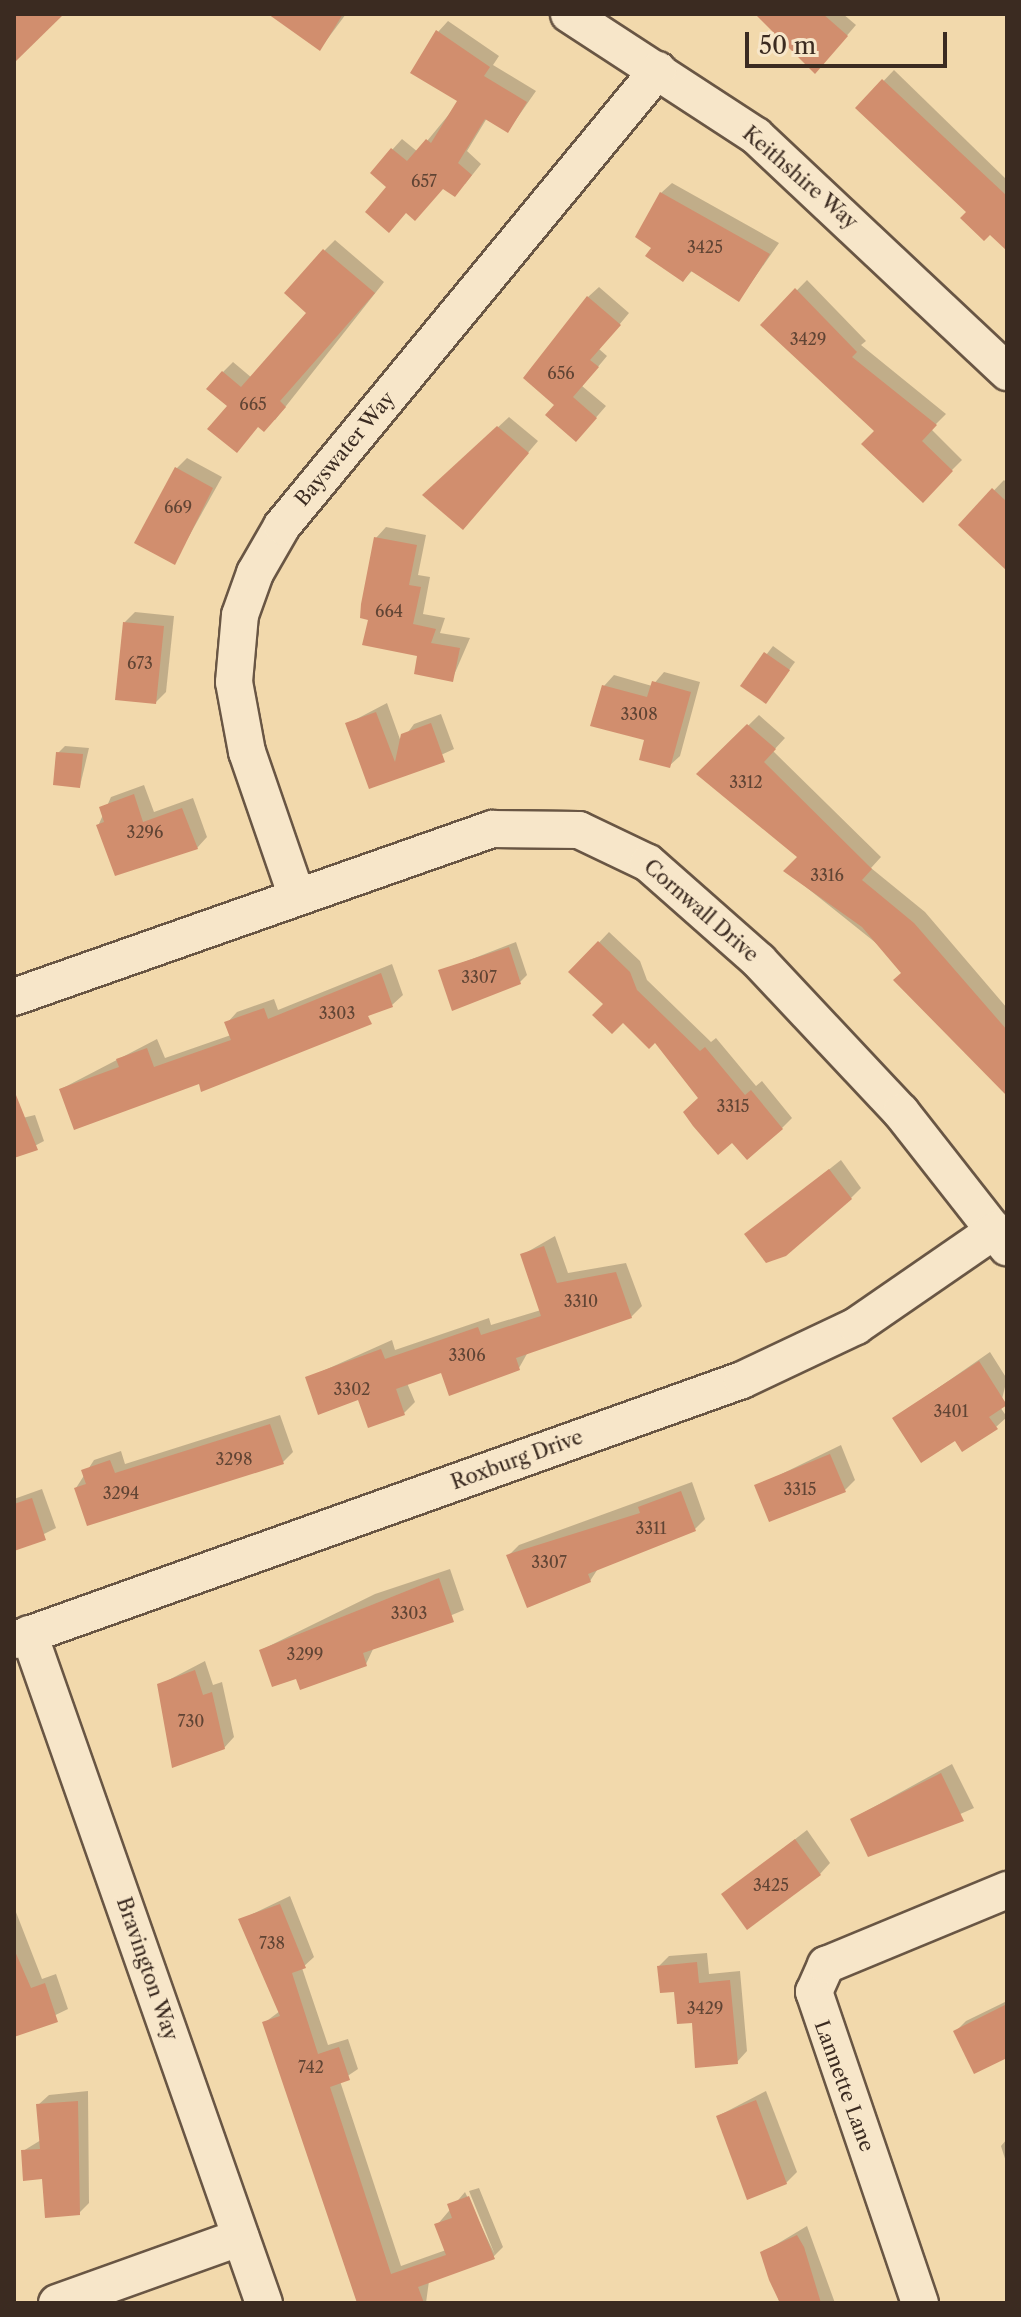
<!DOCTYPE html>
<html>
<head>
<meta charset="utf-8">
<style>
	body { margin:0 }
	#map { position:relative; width:1021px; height:2317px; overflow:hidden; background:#f2d9ac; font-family:"Libre Caslon Text",serif }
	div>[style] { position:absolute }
	.shadow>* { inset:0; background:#0003 }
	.building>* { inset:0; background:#d18e6e }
	.roads { filter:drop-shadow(2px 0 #695644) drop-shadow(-2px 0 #695644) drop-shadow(0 2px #695644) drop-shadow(0 -2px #695644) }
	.minor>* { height:36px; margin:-18px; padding:0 18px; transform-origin:18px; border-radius:18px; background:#f7e6c9 }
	span { translate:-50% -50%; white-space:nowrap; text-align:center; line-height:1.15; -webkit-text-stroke:6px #f7e6c9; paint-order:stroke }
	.number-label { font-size:16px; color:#604434 }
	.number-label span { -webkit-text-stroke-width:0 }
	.street-label { font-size:20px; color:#3b2b21 }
	.frame { position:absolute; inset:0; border:16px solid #3b2b21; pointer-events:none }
	.scale { position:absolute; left:745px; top:32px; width:202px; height:36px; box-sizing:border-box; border:4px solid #3b2b21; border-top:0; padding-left:10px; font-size:24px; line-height:28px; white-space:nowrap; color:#3b2b21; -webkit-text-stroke:6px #f7e6c9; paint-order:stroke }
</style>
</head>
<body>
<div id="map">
	<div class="shadow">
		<div style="clip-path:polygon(270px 14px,346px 14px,320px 49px)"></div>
		<div style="clip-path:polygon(771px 14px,843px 14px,856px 25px,825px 61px)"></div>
		<div style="clip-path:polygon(448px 21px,499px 56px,493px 65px,536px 91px,508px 131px,487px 118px,467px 151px,481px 164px,465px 184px,389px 187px,392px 150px,402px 139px,418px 152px,460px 101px,438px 32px)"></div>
		<div style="clip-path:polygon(894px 70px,1007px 180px,1007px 248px,858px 108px)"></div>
		<div style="clip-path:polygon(672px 183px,779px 243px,739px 300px,693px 270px,683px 280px,654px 247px,661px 193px)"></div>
		<div style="clip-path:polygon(335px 240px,384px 282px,275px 420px,230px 406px,223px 372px,233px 362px,252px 378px,309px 312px,325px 250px)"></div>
		<div style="clip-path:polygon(807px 280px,866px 341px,861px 345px,946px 414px,931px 429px,962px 460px,922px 500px,876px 431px,763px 325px)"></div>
		<div style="clip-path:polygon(599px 287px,629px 313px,599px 349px,607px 356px,582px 386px,606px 406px,586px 429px,557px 405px,588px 297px)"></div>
		<div style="clip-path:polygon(509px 417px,538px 441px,473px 517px,425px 495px)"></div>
		<div style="clip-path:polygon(187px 458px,222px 477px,174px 563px,176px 469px)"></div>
		<div style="clip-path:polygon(1004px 480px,1007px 483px,1007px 568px,961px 525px)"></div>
		<div style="clip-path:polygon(386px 527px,426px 535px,418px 575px,430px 577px,423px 614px,445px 618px,440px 633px,470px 638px,454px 675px,370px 618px,376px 538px)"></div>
		<div style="clip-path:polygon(135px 612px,174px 616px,166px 692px,156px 702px,125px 622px)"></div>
		<div style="clip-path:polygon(773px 646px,795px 662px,766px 701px,743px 685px)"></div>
		<div style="clip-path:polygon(664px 672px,700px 682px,680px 756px,669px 766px,604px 686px,614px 675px,652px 686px)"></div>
		<div style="clip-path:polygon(387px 703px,401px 742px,414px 724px,441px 714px,454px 749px,371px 787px,347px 724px)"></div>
		<div style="clip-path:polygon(759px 715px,785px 738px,773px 751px,881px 857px,871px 868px,925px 912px,1007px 1008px,1007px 1093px,891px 955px,786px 871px,800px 857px,699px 774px)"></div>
		<div style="clip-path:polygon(65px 746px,89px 748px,80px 786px,58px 753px)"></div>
		<div style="clip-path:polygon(144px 785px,154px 812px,193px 798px,207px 837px,197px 848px,98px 826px,111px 797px)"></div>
		<div style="clip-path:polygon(609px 932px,640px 961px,647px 980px,711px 1042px,716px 1038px,756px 1086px,762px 1081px,792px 1118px,782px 1128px,700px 1098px,655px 1040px,571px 972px)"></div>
		<div style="clip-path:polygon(516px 942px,527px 975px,520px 982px,441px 971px)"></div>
		<div style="clip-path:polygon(392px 964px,403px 995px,392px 1005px,203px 1089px,200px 1082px,61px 1089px,157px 1039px,165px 1058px,231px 1035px,227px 1023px,237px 1012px,274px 999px,278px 1010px)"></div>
		<div style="clip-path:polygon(35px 1115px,44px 1141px,14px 1157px,14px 1120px)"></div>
		<div style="clip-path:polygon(841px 1160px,861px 1188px,851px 1198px,747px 1234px)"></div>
		<div style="clip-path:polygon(555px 1236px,568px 1273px,626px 1263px,642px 1306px,631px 1317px,528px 1352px,519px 1368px,443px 1370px,407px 1383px,415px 1402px,404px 1413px,307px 1378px,392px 1340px,395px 1350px,489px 1318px,491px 1325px,541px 1310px,522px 1255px)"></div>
		<div style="clip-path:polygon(990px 1352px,1007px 1379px,1000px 1407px,1007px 1417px,996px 1427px,895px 1418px)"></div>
		<div style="clip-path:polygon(280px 1415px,293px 1452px,283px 1462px,76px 1488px,94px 1460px,121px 1451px,125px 1464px)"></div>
		<div style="clip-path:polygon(841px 1445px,855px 1480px,845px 1490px,757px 1486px)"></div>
		<div style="clip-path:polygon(692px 1482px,705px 1519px,695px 1529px,599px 1567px,590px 1581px,509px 1555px,519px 1545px)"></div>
		<div style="clip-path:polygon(42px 1489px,56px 1528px,14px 1549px,14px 1499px)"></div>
		<div style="clip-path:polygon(450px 1569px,464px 1610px,374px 1647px,366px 1664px,297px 1676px,261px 1650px,375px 1594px)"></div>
		<div style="clip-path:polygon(205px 1661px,213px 1685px,222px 1682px,234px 1737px,224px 1748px,159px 1685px)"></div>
		<div style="clip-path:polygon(952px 1764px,974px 1808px,869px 1854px,852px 1819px)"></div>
		<div style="clip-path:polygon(807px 1830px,830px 1863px,820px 1874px,724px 1894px)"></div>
		<div style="clip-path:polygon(290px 1896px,314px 1957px,302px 1968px,328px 2045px,348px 2039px,358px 2069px,340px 2081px,401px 2266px,446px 2250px,437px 2225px,465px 2192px,495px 2255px,469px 2191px,479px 2188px,503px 2247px,493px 2257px,429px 2281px,426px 2303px,363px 2303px,264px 2023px,280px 2011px,240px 1920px)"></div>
		<div style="clip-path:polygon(14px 1907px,42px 1979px,56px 1974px,68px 2009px,14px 2035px)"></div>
		<div style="clip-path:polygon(707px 1953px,709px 1974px,740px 1971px,747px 2051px,737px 2062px,659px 1966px,669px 1956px)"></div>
		<div style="clip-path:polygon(1007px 2001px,1007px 2056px,955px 2032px,966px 2021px)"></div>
		<div style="clip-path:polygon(88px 2091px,89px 2203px,79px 2213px,23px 2151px,41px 2140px,38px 2105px,49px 2095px)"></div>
		<div style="clip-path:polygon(766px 2091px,797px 2172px,786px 2183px,718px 2116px)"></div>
		<div style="clip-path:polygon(1007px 2139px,1007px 2165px,1001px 2146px)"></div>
		<div style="clip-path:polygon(807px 2226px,835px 2303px,772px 2303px,779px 2301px,762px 2253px)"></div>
	</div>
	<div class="building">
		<div style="clip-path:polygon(14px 14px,64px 14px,14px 63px)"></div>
		<div style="clip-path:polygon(268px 14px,343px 14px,320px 51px)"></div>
		<div style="clip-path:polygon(755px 14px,823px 14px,848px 36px,815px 74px)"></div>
		<div style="clip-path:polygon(436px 30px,490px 67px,484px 76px,527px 102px,508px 133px,485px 119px,458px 163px,472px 175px,455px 197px,443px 189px,415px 221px,406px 213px,389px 233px,365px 212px,386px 187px,370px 173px,391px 148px,407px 161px,426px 139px,431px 143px,457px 101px,410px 73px)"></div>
		<div style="clip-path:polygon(882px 79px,1007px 196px,1007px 251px,990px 235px,984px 241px,960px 218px,966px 212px,855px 108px)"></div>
		<div style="clip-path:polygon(660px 192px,770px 254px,739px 302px,691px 271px,683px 282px,645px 256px,651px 248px,635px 237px)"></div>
		<div style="clip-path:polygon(323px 249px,375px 293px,280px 401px,286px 407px,264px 432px,258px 427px,237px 453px,207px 429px,227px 406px,206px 389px,222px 371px,241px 387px,306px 313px,284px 293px)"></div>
		<div style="clip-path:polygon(795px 288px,857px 352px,852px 357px,937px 425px,922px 441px,953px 471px,923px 503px,861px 444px,874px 431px,760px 325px)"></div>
		<div style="clip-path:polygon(587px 296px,621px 325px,590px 360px,599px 367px,573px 397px,597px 418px,576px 442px,545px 415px,554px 405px,523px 378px)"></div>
		<div style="clip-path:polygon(497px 426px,529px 453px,463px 530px,422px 495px)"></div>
		<div style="clip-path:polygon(175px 467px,213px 488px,175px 565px,134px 543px)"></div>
		<div style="clip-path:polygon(992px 488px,1007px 502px,1007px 571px,958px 525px)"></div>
		<div style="clip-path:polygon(374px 537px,417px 545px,409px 585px,421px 587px,413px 624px,436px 629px,431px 643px,460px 648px,453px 682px,414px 674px,417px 656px,362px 645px,368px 620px,360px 618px,361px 604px)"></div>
		<div style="clip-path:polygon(123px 622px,164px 626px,156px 704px,115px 700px)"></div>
		<div style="clip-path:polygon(764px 652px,790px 670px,766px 704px,740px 686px)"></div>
		<div style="clip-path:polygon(652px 681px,691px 692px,670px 768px,639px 760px,644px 740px,590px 726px,602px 685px,647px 697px)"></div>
		<div style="clip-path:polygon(376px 712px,395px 762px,401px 734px,431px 723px,445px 762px,369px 789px,345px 723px)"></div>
		<div style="clip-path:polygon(747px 724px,776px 749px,764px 762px,872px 869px,862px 880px,914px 923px,1007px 1030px,1007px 1096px,893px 980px,901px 973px,862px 927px,783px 871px,797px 857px,696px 774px)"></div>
		<div style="clip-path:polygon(56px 752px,83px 754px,80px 788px,53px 785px)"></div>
		<div style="clip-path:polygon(134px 794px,143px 822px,182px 808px,198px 849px,115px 876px,96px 825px,104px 822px,99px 807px)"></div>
		<div style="clip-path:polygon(598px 941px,630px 972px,637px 990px,700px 1051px,705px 1047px,745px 1095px,751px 1090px,783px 1129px,747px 1160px,732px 1143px,718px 1155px,693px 1126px,683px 1112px,698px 1098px,655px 1043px,649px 1049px,623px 1023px,612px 1034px,592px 1015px,603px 1004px,568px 972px)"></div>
		<div style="clip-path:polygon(509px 947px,521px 984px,452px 1011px,438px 970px)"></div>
		<div style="clip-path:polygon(381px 973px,393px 1007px,368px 1016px,372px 1024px,201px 1092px,199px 1084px,74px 1130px,59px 1089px,119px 1067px,116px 1059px,147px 1048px,154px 1067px,231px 1040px,224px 1022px,264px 1008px,268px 1019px)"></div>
		<div style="clip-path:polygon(14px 1090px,38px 1150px,14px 1158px)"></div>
		<div style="clip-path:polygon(829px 1169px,852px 1199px,786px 1256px,766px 1263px,744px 1234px)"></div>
		<div style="clip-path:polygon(544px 1246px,557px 1283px,616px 1272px,632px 1318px,516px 1358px,520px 1370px,449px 1396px,441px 1373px,396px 1389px,405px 1415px,368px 1428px,358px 1400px,318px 1415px,305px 1377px,381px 1349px,385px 1359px,478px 1327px,481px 1335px,541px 1316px,520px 1254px)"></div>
		<div style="clip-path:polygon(979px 1361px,1007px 1405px,989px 1417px,998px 1429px,962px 1452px,955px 1441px,921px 1463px,892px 1418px)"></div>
		<div style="clip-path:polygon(270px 1424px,284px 1464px,87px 1526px,74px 1488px,86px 1484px,81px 1470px,110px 1460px,115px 1473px)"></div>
		<div style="clip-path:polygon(830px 1454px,846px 1492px,769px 1522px,754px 1485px)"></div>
		<div style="clip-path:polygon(681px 1491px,696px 1531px,588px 1574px,591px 1582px,527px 1608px,506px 1555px,640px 1513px,638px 1507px)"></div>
		<div style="clip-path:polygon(32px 1498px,46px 1540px,14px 1551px,14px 1504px)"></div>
		<div style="clip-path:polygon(439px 1578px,454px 1622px,363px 1653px,367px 1666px,300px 1690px,296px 1679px,272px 1687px,259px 1650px)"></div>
		<div style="clip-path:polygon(195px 1670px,203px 1695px,212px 1692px,225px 1749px,172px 1768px,157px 1684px)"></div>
		<div style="clip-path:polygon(941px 1773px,964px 1821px,868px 1857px,850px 1819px)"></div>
		<div style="clip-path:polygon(795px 1839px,821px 1875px,747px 1930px,721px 1894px)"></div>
		<div style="clip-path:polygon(280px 1904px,306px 1968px,292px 1973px,318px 2054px,339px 2047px,350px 2080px,330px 2087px,391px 2274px,446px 2255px,434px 2224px,452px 2218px,447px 2204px,469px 2196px,495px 2259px,418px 2287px,424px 2303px,357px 2303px,262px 2022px,280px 2016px,238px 1919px)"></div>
		<div style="clip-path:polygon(14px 1949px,31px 1988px,45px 1983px,58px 2022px,14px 2037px)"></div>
		<div style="clip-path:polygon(697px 1962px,699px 1983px,730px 1980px,738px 2064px,695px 2068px,692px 2023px,677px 2024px,674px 1992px,660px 1993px,657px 1966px)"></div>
		<div style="clip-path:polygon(1007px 2004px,1007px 2058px,974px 2074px,953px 2031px)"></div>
		<div style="clip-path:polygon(756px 2100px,787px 2184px,747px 2200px,716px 2116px)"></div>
		<div style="clip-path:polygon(78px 2101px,80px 2215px,45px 2218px,42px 2179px,23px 2181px,21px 2150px,40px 2149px,36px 2104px)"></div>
		<div style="clip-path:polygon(797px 2235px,804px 2247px,821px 2303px,780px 2303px,769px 2280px,760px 2252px)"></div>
	</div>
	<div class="roads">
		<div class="minor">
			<div style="left:569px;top:14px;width:223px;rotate:33.1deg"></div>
			<div style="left:756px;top:136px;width:345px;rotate:43.2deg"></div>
			<div style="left:297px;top:897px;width:153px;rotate:-109deg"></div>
			<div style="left:247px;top:752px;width:71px;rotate:-100.5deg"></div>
			<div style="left:234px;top:682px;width:67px;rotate:-84.9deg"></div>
			<div style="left:240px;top:615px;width:45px;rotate:-70.3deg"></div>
			<div style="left:255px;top:573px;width:54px;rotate:-60.1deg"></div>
			<div style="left:282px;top:526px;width:591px;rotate:-50.49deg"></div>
			<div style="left:14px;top:997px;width:507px;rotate:-19.36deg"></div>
			<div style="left:492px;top:829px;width:87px;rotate:0.7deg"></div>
			<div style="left:579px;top:830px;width:76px;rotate:25.6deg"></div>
			<div style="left:648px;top:863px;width:148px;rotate:41.4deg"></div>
			<div style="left:759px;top:961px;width:207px;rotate:46.8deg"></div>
			<div style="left:901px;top:1112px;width:172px;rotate:51.9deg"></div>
			<div style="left:29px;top:1634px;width:709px;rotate:70.65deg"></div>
			<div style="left:14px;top:1640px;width:773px;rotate:-19.65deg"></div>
			<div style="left:742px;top:1380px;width:126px;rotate:-25.3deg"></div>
			<div style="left:856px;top:1326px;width:169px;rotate:-34.6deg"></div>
			<div style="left:57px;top:2303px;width:195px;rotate:-19.7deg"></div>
			<div style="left:920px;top:2303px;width:329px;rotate:-108.8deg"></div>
			<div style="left:814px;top:1992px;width:30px;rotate:-66deg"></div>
			<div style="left:826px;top:1965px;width:196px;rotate:-22.5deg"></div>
		</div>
	</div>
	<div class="number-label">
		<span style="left:424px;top:181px">657</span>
		<span style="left:705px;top:247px">3425</span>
		<span style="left:808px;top:339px">3429</span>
		<span style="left:561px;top:373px">656</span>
		<span style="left:253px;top:404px">665</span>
		<span style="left:178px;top:507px">669</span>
		<span style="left:389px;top:611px">664</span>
		<span style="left:140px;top:663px">673</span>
		<span style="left:639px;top:714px">3308</span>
		<span style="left:746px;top:782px">3312</span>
		<span style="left:145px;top:832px">3296</span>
		<span style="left:827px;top:875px">3316</span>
		<span style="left:479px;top:977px">3307</span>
		<span style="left:337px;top:1013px">3303</span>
		<span style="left:733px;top:1106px">3315</span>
		<span style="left:581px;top:1301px">3310</span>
		<span style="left:467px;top:1355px">3306</span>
		<span style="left:352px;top:1389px">3302</span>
		<span style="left:951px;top:1411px">3401</span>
		<span style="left:234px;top:1459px">3298</span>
		<span style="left:800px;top:1489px">3315</span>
		<span style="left:121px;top:1493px">3294</span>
		<span style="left:651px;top:1528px">3311</span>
		<span style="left:549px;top:1562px">3307</span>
		<span style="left:409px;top:1613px">3303</span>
		<span style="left:305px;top:1654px">3299</span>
		<span style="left:191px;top:1721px">730</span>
		<span style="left:771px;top:1885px">3425</span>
		<span style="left:272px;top:1943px">738</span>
		<span style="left:705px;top:2008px">3429</span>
		<span style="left:311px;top:2067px">742</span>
	</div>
	<div class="street-label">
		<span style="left:800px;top:178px;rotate:41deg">Keithshire Way</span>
		<span style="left:345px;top:449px;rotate:-50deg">Bayswater Way</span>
		<span style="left:701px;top:911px;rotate:41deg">Cornwall Drive</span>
		<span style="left:517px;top:1460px;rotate:-20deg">Roxburg Drive</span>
		<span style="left:147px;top:1969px;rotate:71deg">Bravington Way</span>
		<span style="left:844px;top:2086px;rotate:70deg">Lannette Lane</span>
	</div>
	<div class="frame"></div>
	<div class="scale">50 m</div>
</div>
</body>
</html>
